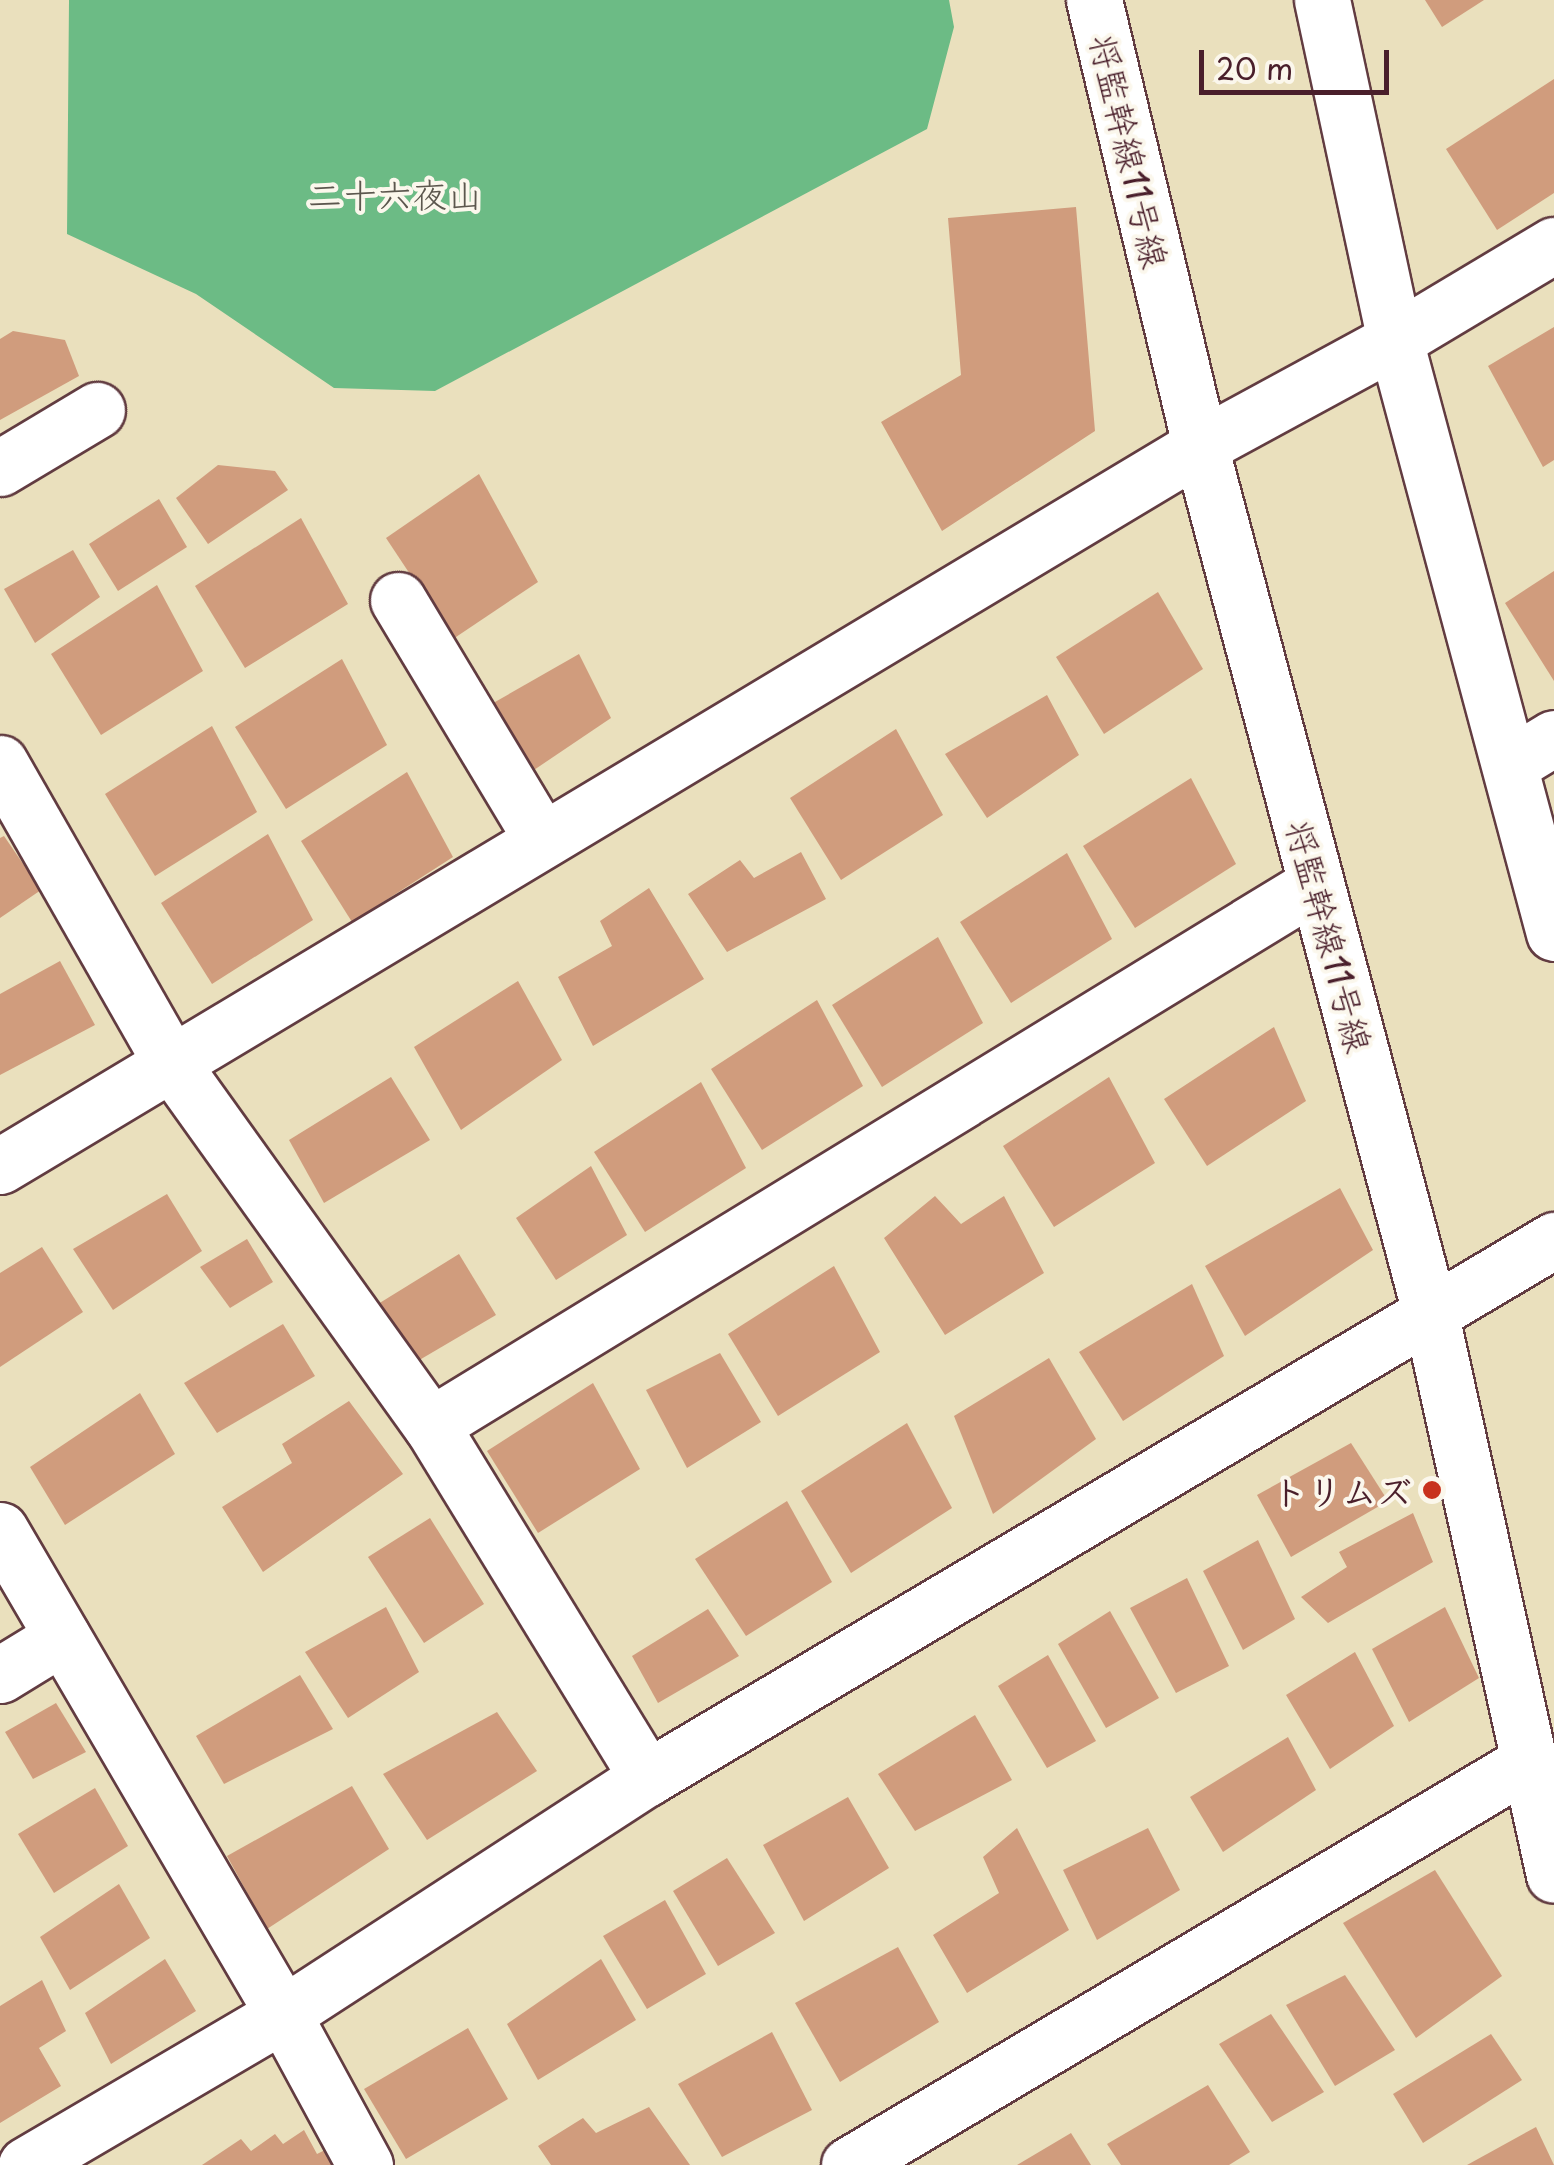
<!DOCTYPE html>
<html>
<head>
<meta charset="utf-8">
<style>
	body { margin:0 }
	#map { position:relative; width:1554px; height:2165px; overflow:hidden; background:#eae0bd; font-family:"Playpen Sans","Klee One",sans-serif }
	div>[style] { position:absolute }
	.forest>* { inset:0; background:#6cbb85 }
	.building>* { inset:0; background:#d09c7d }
	.roads { filter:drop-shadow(2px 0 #623c41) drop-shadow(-2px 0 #623c41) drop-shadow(0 2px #623c41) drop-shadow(0 -2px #623c41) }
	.street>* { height:55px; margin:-27.5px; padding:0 27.5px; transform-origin:27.5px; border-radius:27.5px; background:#fff }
	.secondary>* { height:55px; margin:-27.5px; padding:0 27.5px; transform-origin:27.5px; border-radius:27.5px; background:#fff }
	.dots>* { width:28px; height:28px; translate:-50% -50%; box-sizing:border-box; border:5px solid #fbf7ec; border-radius:50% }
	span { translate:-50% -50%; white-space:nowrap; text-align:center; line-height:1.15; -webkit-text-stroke:8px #fbf7ec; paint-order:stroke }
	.street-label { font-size:35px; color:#4a1f2b }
	.park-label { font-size:35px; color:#5c574e }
	.poi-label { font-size:35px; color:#4a1f2b; font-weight:700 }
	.right { translate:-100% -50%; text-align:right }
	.scale { position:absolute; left:1199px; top:50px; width:190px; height:45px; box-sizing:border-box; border:5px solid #4a1f2b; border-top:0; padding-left:12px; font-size:30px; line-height:35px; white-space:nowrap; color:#4a1f2b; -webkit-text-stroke:8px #fbf7ec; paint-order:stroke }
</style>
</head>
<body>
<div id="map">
	<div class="forest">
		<div style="clip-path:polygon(69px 0,949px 0,954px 27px,927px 129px,435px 391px,334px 388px,196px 294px,67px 234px)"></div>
	</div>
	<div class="building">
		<div style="clip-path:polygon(1425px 0,1484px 0,1442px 27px)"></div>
		<div style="clip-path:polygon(1554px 79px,1554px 193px,1497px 230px,1446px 149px)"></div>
		<div style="clip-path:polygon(1076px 207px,1095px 431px,942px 531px,881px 422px,961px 375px,948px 218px)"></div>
		<div style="clip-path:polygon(1554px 327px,1554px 460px,1543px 467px,1488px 366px)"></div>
		<div style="clip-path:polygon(13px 331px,65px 340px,79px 376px,0 420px,0 339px)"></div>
		<div style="clip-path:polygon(218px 465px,275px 471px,288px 490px,208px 544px,176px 498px)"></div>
		<div style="clip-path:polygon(479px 474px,538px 582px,453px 639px,386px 538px)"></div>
		<div style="clip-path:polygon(159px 499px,187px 547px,118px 591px,89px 544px)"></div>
		<div style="clip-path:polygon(301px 518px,348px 604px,245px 668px,195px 586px)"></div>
		<div style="clip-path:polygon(73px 550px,100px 597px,35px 643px,4px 589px)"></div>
		<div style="clip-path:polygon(1554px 571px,1554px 681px,1505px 603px)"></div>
		<div style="clip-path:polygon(157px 585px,203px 671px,101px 735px,51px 654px)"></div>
		<div style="clip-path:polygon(1158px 592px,1203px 669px,1104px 734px,1056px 657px)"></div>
		<div style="clip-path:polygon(579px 654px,611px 718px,528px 774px,488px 706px)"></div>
		<div style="clip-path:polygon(342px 659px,387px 745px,286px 809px,235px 727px)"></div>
		<div style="clip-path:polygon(1047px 695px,1079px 755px,987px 818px,945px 754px)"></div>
		<div style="clip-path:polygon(212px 726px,257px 812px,155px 876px,105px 794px)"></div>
		<div style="clip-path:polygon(896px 729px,943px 815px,841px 880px,790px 798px)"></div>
		<div style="clip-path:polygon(407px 772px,453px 857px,352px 922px,301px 841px)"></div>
		<div style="clip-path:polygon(1191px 778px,1236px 864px,1135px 928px,1083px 846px)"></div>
		<div style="clip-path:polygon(268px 834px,313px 920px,212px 984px,161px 903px)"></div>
		<div style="clip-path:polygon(4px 836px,41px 890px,0 918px,0 838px)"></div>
		<div style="clip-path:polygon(801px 852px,826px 899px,727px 952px,688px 894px,740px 860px,754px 878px)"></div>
		<div style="clip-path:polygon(1067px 853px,1112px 939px,1011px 1003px,960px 922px)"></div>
		<div style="clip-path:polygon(649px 888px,704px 979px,593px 1046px,558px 977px,612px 946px,600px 921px)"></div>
		<div style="clip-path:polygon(938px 937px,983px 1023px,882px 1087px,832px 1005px)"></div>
		<div style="clip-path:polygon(60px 961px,95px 1025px,0 1075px,0 994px)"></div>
		<div style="clip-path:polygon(518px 981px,562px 1060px,461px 1130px,414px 1047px)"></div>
		<div style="clip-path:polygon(817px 1000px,863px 1086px,762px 1150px,711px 1069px)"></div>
		<div style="clip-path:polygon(1274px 1027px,1306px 1101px,1207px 1166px,1164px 1099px)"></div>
		<div style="clip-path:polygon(391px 1077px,430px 1140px,324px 1203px,289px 1140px)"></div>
		<div style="clip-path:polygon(1109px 1077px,1155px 1163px,1054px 1227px,1003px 1146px)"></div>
		<div style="clip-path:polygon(701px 1082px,746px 1168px,645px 1232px,594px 1152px)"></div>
		<div style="clip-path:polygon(591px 1166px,627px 1235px,556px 1280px,516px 1218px)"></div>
		<div style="clip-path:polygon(1340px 1188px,1373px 1250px,1245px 1336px,1205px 1266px)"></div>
		<div style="clip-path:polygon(167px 1194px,202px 1251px,113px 1310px,73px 1249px)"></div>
		<div style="clip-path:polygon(935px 1196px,961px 1224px,1004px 1196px,1044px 1273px,945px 1335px,884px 1238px)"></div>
		<div style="clip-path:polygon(247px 1239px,273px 1282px,230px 1308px,200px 1267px)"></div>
		<div style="clip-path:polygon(42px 1247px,83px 1312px,0 1367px,0 1273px)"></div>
		<div style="clip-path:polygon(459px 1254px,496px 1315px,416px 1362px,378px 1304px)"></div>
		<div style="clip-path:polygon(834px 1266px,880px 1352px,778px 1416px,728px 1334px)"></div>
		<div style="clip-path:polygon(1192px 1284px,1224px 1356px,1123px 1421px,1079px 1352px)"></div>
		<div style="clip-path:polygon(283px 1324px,315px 1376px,217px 1433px,184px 1383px)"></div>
		<div style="clip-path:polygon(720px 1353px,761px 1422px,687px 1468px,646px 1390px)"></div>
		<div style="clip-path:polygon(1049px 1358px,1096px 1439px,993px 1514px,954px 1416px)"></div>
		<div style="clip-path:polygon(593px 1383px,640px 1469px,538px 1533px,487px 1451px)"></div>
		<div style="clip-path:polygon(140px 1393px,175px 1454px,65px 1525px,30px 1467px)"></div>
		<div style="clip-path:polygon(349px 1401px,403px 1474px,263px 1572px,222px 1507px,292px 1463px,282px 1444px)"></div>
		<div style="clip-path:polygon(907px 1423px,952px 1508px,851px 1573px,801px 1491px)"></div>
		<div style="clip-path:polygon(1351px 1443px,1388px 1501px,1291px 1557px,1257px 1495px)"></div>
		<div style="clip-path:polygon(787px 1501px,832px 1582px,746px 1636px,695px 1559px)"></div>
		<div style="clip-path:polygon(1413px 1513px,1433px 1562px,1328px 1623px,1301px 1597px,1347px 1567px,1339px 1552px)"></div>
		<div style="clip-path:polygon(430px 1518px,484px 1604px,424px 1643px,368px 1557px)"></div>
		<div style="clip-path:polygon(1258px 1540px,1295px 1619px,1243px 1650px,1203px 1571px)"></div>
		<div style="clip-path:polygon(1187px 1578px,1229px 1666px,1176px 1693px,1130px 1608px)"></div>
		<div style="clip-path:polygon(386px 1607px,419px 1672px,348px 1718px,305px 1652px)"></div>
		<div style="clip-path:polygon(1445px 1607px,1479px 1678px,1409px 1722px,1372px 1649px)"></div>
		<div style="clip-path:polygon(708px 1609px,739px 1656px,658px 1703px,632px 1656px)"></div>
		<div style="clip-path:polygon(1110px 1611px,1159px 1698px,1106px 1728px,1058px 1644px)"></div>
		<div style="clip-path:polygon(1355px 1652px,1394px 1726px,1330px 1769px,1286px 1695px)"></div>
		<div style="clip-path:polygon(1048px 1655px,1096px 1741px,1047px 1768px,998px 1686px)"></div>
		<div style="clip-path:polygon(300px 1675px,333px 1729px,224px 1784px,196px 1736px)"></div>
		<div style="clip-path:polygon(56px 1703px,86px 1752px,33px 1779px,5px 1732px)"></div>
		<div style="clip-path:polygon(497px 1712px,537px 1771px,427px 1840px,383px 1774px)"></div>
		<div style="clip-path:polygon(975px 1715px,1012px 1780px,915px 1831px,878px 1774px)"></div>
		<div style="clip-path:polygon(1288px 1737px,1316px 1790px,1223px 1852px,1190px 1797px)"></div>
		<div style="clip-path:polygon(352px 1786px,389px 1849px,267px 1929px,227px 1856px)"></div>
		<div style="clip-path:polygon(95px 1788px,128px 1846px,54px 1893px,18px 1834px)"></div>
		<div style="clip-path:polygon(848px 1797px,889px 1868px,804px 1921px,763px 1845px)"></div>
		<div style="clip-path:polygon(1017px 1828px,1069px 1930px,967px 1993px,933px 1935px,999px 1893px,983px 1857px)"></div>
		<div style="clip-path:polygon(1148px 1828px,1180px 1890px,1097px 1940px,1063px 1870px)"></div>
		<div style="clip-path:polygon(727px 1858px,775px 1933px,718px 1966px,673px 1891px)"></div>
		<div style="clip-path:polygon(1435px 1870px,1502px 1976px,1416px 2038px,1343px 1923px)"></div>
		<div style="clip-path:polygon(119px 1884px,150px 1938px,70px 1990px,40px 1937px)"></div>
		<div style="clip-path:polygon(665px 1900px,706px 1974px,647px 2009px,603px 1936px)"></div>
		<div style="clip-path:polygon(898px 1947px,939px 2022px,840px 2082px,795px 2003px)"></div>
		<div style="clip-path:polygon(165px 1959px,196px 2011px,111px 2064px,85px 2013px)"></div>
		<div style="clip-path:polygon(601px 1959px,636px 2020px,538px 2080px,507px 2024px)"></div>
		<div style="clip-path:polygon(1345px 1975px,1395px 2050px,1335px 2086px,1286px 2005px)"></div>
		<div style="clip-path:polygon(42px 1980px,66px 2031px,39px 2048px,61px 2086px,0 2123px,0 2006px)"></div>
		<div style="clip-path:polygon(1271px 2014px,1324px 2092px,1272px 2122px,1219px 2044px)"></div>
		<div style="clip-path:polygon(468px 2028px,508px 2099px,406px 2159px,364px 2089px)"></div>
		<div style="clip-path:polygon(772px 2032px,812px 2110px,722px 2157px,678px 2084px)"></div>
		<div style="clip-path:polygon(1491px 2034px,1522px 2080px,1423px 2143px,1393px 2094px)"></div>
		<div style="clip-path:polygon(1208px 2085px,1250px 2152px,1229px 2165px,1121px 2165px,1107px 2144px)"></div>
		<div style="clip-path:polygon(649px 2107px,690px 2165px,551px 2165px,538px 2146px,583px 2118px,596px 2133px)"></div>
		<div style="clip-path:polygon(1536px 2127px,1554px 2165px,1467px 2165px)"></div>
		<div style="clip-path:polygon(304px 2130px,317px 2154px,337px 2144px,349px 2165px,202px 2165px,241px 2139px,251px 2151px,275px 2134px,283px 2144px)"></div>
		<div style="clip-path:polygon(1071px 2133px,1091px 2165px,1017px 2165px)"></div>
	</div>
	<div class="roads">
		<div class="street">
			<div style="left:1322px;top:0;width:348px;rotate:77.9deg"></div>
			<div style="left:1395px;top:340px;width:614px;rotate:74.99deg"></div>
			<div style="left:0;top:468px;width:113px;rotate:-30.9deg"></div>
			<div style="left:398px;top:600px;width:280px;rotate:59deg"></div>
			<div style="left:0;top:763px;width:343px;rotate:60.3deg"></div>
			<div style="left:170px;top:1061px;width:448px;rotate:54.4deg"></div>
			<div style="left:431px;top:1425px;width:414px;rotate:58.5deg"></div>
			<div style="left:1511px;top:764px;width:50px;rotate:-31.2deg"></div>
			<div style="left:0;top:1166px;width:1399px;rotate:-30.96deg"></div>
			<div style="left:1200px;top:446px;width:222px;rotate:-28.5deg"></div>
			<div style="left:1395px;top:340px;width:185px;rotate:-30.9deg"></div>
			<div style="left:431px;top:1425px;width:1037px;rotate:-31.44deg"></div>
			<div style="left:0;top:1530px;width:561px;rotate:59.68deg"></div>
			<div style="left:283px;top:2014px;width:172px;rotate:61.5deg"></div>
			<div style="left:0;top:1675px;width:73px;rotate:-31.5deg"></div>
			<div style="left:849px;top:2165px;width:792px;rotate:-30.68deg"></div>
		</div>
		<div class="secondary">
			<div style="left:1094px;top:0;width:458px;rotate:76.6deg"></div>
			<div style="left:1200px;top:446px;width:900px;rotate:75.13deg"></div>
			<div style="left:1431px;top:1316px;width:572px;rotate:77.59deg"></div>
			<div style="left:26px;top:2165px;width:298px;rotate:-30.4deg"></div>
			<div style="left:283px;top:2014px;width:434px;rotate:-33deg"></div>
			<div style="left:647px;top:1778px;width:1055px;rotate:-30.67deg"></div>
		</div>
	</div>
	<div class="dots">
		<div style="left:1432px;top:1490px;background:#c8321e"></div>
	</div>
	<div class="street-label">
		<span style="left:1130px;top:151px;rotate:77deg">将監幹線11号線</span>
		<span style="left:1330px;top:936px;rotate:75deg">将監幹線11号線</span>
	</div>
	<div class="park-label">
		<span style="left:395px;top:194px">二十六夜山</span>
	</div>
	<div class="poi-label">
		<span class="right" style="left:1412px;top:1490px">トリムズ</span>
	</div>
	<div class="scale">20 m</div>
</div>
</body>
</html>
